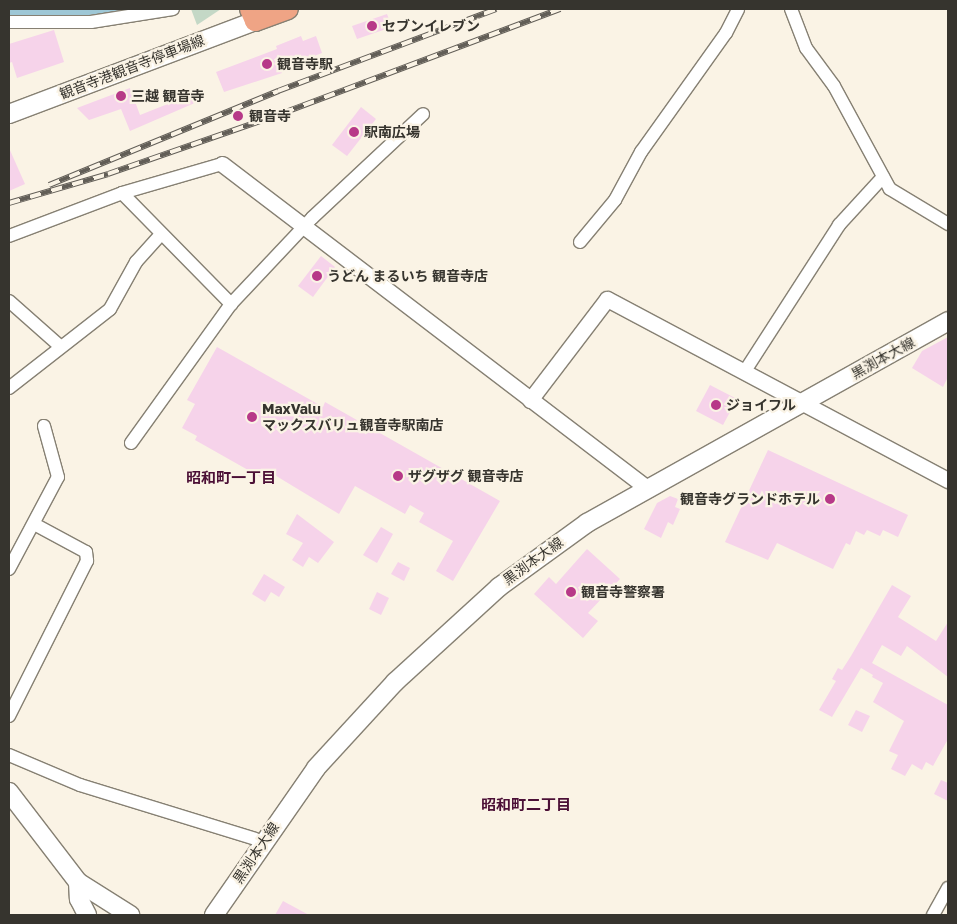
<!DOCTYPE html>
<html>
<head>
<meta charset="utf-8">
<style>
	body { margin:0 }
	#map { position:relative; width:957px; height:924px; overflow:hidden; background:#faf3e5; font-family:"Golos Text","Noto Sans JP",sans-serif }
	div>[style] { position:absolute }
	.green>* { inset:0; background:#c4d8c6 }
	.water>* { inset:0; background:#9ec7d6 }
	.building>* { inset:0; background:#f6d3ea }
	.roads { filter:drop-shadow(1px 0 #868073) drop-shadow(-1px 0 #868073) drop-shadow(0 1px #868073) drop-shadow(0 -1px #868073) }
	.minor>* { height:12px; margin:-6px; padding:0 6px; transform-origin:6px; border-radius:6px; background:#fff }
	.tertiary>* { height:15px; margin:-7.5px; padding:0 7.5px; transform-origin:7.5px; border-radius:7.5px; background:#fff }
	.secondary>* { height:18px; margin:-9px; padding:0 9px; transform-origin:9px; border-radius:9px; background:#fff }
	.primary>* { height:20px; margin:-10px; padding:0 10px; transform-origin:10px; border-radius:10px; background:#efa485 }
	.rail>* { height:5.5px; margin-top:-2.75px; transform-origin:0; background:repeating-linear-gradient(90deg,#faf3e5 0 11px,#625e57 0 22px); box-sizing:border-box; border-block:1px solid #625e57 }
	.dots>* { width:14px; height:14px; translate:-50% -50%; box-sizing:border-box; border:2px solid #faf3e5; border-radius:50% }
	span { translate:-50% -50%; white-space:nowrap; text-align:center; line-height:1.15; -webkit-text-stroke:4.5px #faf3e5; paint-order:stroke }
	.poi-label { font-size:14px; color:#36342e; font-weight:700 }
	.left { translate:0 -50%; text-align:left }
	.right { translate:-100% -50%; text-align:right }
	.street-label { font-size:14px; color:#36342e }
	.neighbourhood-label { font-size:15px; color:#4b0f36; font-weight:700 }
	.frame { position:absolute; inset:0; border:10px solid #36342e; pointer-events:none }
</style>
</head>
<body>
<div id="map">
	<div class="green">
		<div style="clip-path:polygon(191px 9px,221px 9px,197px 25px)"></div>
	</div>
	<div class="water">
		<div style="clip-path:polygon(9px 9px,140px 9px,81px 16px,9px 17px)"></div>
	</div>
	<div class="building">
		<div style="clip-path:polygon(387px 14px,392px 27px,357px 39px,352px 26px)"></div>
		<div style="clip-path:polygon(54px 30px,64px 62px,17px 78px,12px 62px,9px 63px,9px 44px)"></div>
		<div style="clip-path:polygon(301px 36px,303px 41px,316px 36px,322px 53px,280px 69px,282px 73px,224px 92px,216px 72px,277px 49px,276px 46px)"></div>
		<div style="clip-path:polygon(130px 88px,140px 115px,193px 94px,197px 102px,130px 131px,121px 109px,89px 120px,77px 108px)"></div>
		<div style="clip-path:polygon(361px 107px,376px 119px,347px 156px,332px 145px)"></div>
		<div style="clip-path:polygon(9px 148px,25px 184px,9px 191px)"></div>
		<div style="clip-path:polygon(321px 256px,335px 267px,313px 297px,298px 286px)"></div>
		<div style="clip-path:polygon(948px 337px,948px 377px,943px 387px,912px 368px,922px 351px)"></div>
		<div style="clip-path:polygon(217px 347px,323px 407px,325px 402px,500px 501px,453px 581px,436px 571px,453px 541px,419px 522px,424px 513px,410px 505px,405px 514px,355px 486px,339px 514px,268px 471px,264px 479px,195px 440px,197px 436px,182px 428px,195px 404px,187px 400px)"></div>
		<div style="clip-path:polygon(710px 385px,737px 399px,723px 425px,696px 411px)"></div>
		<div style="clip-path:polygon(768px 450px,908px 515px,898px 537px,883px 530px,880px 536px,867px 530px,864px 535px,856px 531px,850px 545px,846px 543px,833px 569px,777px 543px,768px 560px,725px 542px)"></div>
		<div style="clip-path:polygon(670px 496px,678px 499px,675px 507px,680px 509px,673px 525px,668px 522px,661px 538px,644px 529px,657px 503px)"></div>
		<div style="clip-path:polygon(297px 514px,334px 542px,318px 563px,309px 557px,303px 567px,292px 560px,303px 543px,286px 534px)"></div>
		<div style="clip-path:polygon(381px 527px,393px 534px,377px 563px,363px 555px)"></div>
		<div style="clip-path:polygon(587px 549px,620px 579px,588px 613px,598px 621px,583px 638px,534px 594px,549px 577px,556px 584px)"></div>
		<div style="clip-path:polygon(398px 562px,410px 568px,404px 581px,391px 574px)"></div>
		<div style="clip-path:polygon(264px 574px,285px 587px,279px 597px,271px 592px,265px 602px,252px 594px)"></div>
		<div style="clip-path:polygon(892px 585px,911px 596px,898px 617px,936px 641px,948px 622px,948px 677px,907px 646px,901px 656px,882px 645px,872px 663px,948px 705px,948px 739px,933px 766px,926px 762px,922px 770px,912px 764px,905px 776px,891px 769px,898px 755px,889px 751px,904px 721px,873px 702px,883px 683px,872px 677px,873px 675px,861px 668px,832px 717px,819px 710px,836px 681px,832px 679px,838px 668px,842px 670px,851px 656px)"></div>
		<div style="clip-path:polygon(377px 592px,389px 598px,381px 615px,369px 609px)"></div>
		<div style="clip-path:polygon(856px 710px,870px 716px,862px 732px,848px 725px)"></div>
		<div style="clip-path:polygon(941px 780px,948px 783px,948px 801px,934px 794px)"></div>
		<div style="clip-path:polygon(283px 901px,309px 915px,275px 915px)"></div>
	</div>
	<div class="roads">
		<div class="minor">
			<div style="left:791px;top:9px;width:42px;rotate:69deg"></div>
			<div style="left:806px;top:48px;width:47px;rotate:53.6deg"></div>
			<div style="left:834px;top:86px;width:117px;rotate:61.5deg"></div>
			<div style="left:890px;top:189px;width:68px;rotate:31.1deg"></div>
			<div style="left:9px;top:22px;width:82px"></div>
			<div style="left:91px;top:22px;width:83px;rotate:-9deg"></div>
			<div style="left:122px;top:193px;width:156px;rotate:45.5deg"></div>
			<div style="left:9px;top:236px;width:121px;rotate:-20.8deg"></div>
			<div style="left:122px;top:193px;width:104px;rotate:-16.2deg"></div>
			<div style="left:580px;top:242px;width:55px;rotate:-50.2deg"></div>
			<div style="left:615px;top:200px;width:55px;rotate:-61.6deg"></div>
			<div style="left:641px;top:152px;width:146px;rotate:-54.5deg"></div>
			<div style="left:726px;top:33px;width:27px;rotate:-63deg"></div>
			<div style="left:9px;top:301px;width:69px;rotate:41.5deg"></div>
			<div style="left:745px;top:371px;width:174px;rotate:-57.2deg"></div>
			<div style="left:839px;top:225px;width:65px;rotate:-47.5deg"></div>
			<div style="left:9px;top:388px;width:128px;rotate:-38deg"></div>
			<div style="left:110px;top:309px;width:54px;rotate:-61deg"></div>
			<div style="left:136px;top:262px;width:38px;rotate:-48deg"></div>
			<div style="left:131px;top:443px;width:171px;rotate:-54.3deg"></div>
			<div style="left:231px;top:304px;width:118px;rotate:-46.7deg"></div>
			<div style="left:312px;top:218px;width:152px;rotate:-43.1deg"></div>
			<div style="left:9px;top:569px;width:104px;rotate:-62deg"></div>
			<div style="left:58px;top:477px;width:53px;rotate:-105.4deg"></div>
			<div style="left:9px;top:716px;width:174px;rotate:-63.3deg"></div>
			<div style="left:87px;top:561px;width:9px;rotate:-96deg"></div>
			<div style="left:86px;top:552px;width:59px;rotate:-151.7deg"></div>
			<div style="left:9px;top:755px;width:77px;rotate:22.9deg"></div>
			<div style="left:80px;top:785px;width:183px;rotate:17.1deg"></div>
			<div style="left:933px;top:915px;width:31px;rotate:-61deg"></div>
		</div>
		<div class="tertiary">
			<div style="left:222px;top:164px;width:534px;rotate:37.32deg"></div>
			<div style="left:530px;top:400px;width:127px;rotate:-52.7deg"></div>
			<div style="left:607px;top:299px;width:386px;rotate:28deg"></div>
		</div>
		<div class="secondary">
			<div style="left:9px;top:114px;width:263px;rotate:-20.7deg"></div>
			<div style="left:9px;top:792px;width:113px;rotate:52.5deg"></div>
			<div style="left:78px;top:882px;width:62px;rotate:32.4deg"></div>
			<div style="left:78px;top:882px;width:17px;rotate:87deg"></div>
			<div style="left:79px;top:899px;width:18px;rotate:63deg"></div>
			<div style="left:214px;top:915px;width:179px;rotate:-55.2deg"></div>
			<div style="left:316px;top:768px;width:117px;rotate:-47.4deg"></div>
			<div style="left:395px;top:682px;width:141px;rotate:-42.4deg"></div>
			<div style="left:499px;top:587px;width:109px;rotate:-36deg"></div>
			<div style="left:587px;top:523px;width:414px;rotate:-29.2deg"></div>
		</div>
		<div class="primary">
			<div style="left:250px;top:9px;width:13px;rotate:67deg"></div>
			<div style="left:255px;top:21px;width:35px;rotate:-20deg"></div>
		</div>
	</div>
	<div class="rail">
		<div style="left:49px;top:185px;width:248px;rotate:-22.3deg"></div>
		<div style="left:278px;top:91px;width:233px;rotate:-20.6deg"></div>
		<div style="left:9px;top:203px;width:103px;rotate:-16.3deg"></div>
		<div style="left:108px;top:174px;width:185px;rotate:-19.2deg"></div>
		<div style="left:283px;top:113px;width:296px;rotate:-20.6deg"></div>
	</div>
	<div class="dots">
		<div style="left:372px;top:26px;background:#b73988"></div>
		<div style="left:267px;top:64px;background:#b73988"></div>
		<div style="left:121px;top:96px;background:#b73988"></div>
		<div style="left:238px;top:116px;background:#b73988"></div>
		<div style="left:354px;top:132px;background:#b73988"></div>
		<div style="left:317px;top:276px;background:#b73988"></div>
		<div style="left:716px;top:405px;background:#b73988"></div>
		<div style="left:252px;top:417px;background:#b73988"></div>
		<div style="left:398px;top:476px;background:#b73988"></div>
		<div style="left:830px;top:499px;background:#b73988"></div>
		<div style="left:571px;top:592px;background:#b73988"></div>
	</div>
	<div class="poi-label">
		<span class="left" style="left:382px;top:26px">セブンイレブン</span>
		<span class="left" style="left:277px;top:64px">観音寺駅</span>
		<span class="left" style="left:131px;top:96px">三越 観音寺</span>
		<span class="left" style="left:249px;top:116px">観音寺</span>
		<span class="left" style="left:364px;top:132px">駅南広場</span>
		<span class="left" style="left:327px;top:276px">うどん まるいち 観音寺店</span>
		<span class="left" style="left:726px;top:405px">ジョイフル</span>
		<span class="left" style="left:262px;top:417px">MaxValu<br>マックスバリュ観音寺駅南店</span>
		<span class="left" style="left:408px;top:476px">ザグザグ 観音寺店</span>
		<span class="right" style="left:820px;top:499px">観音寺グランドホテル</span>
		<span class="left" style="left:581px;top:592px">観音寺警察署</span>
	</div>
	<div class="street-label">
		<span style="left:132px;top:67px;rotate:-21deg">観音寺港観音寺停車場線</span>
		<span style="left:883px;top:358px;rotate:-29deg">黒渕本大線</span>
		<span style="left:533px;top:561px;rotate:-36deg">黒渕本大線</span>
		<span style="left:256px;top:853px;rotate:-56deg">黒渕本大線</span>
	</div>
	<div class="neighbourhood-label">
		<span style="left:231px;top:478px">昭和町一丁目</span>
		<span style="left:526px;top:805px">昭和町二丁目</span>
	</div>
	<div class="frame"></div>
</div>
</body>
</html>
